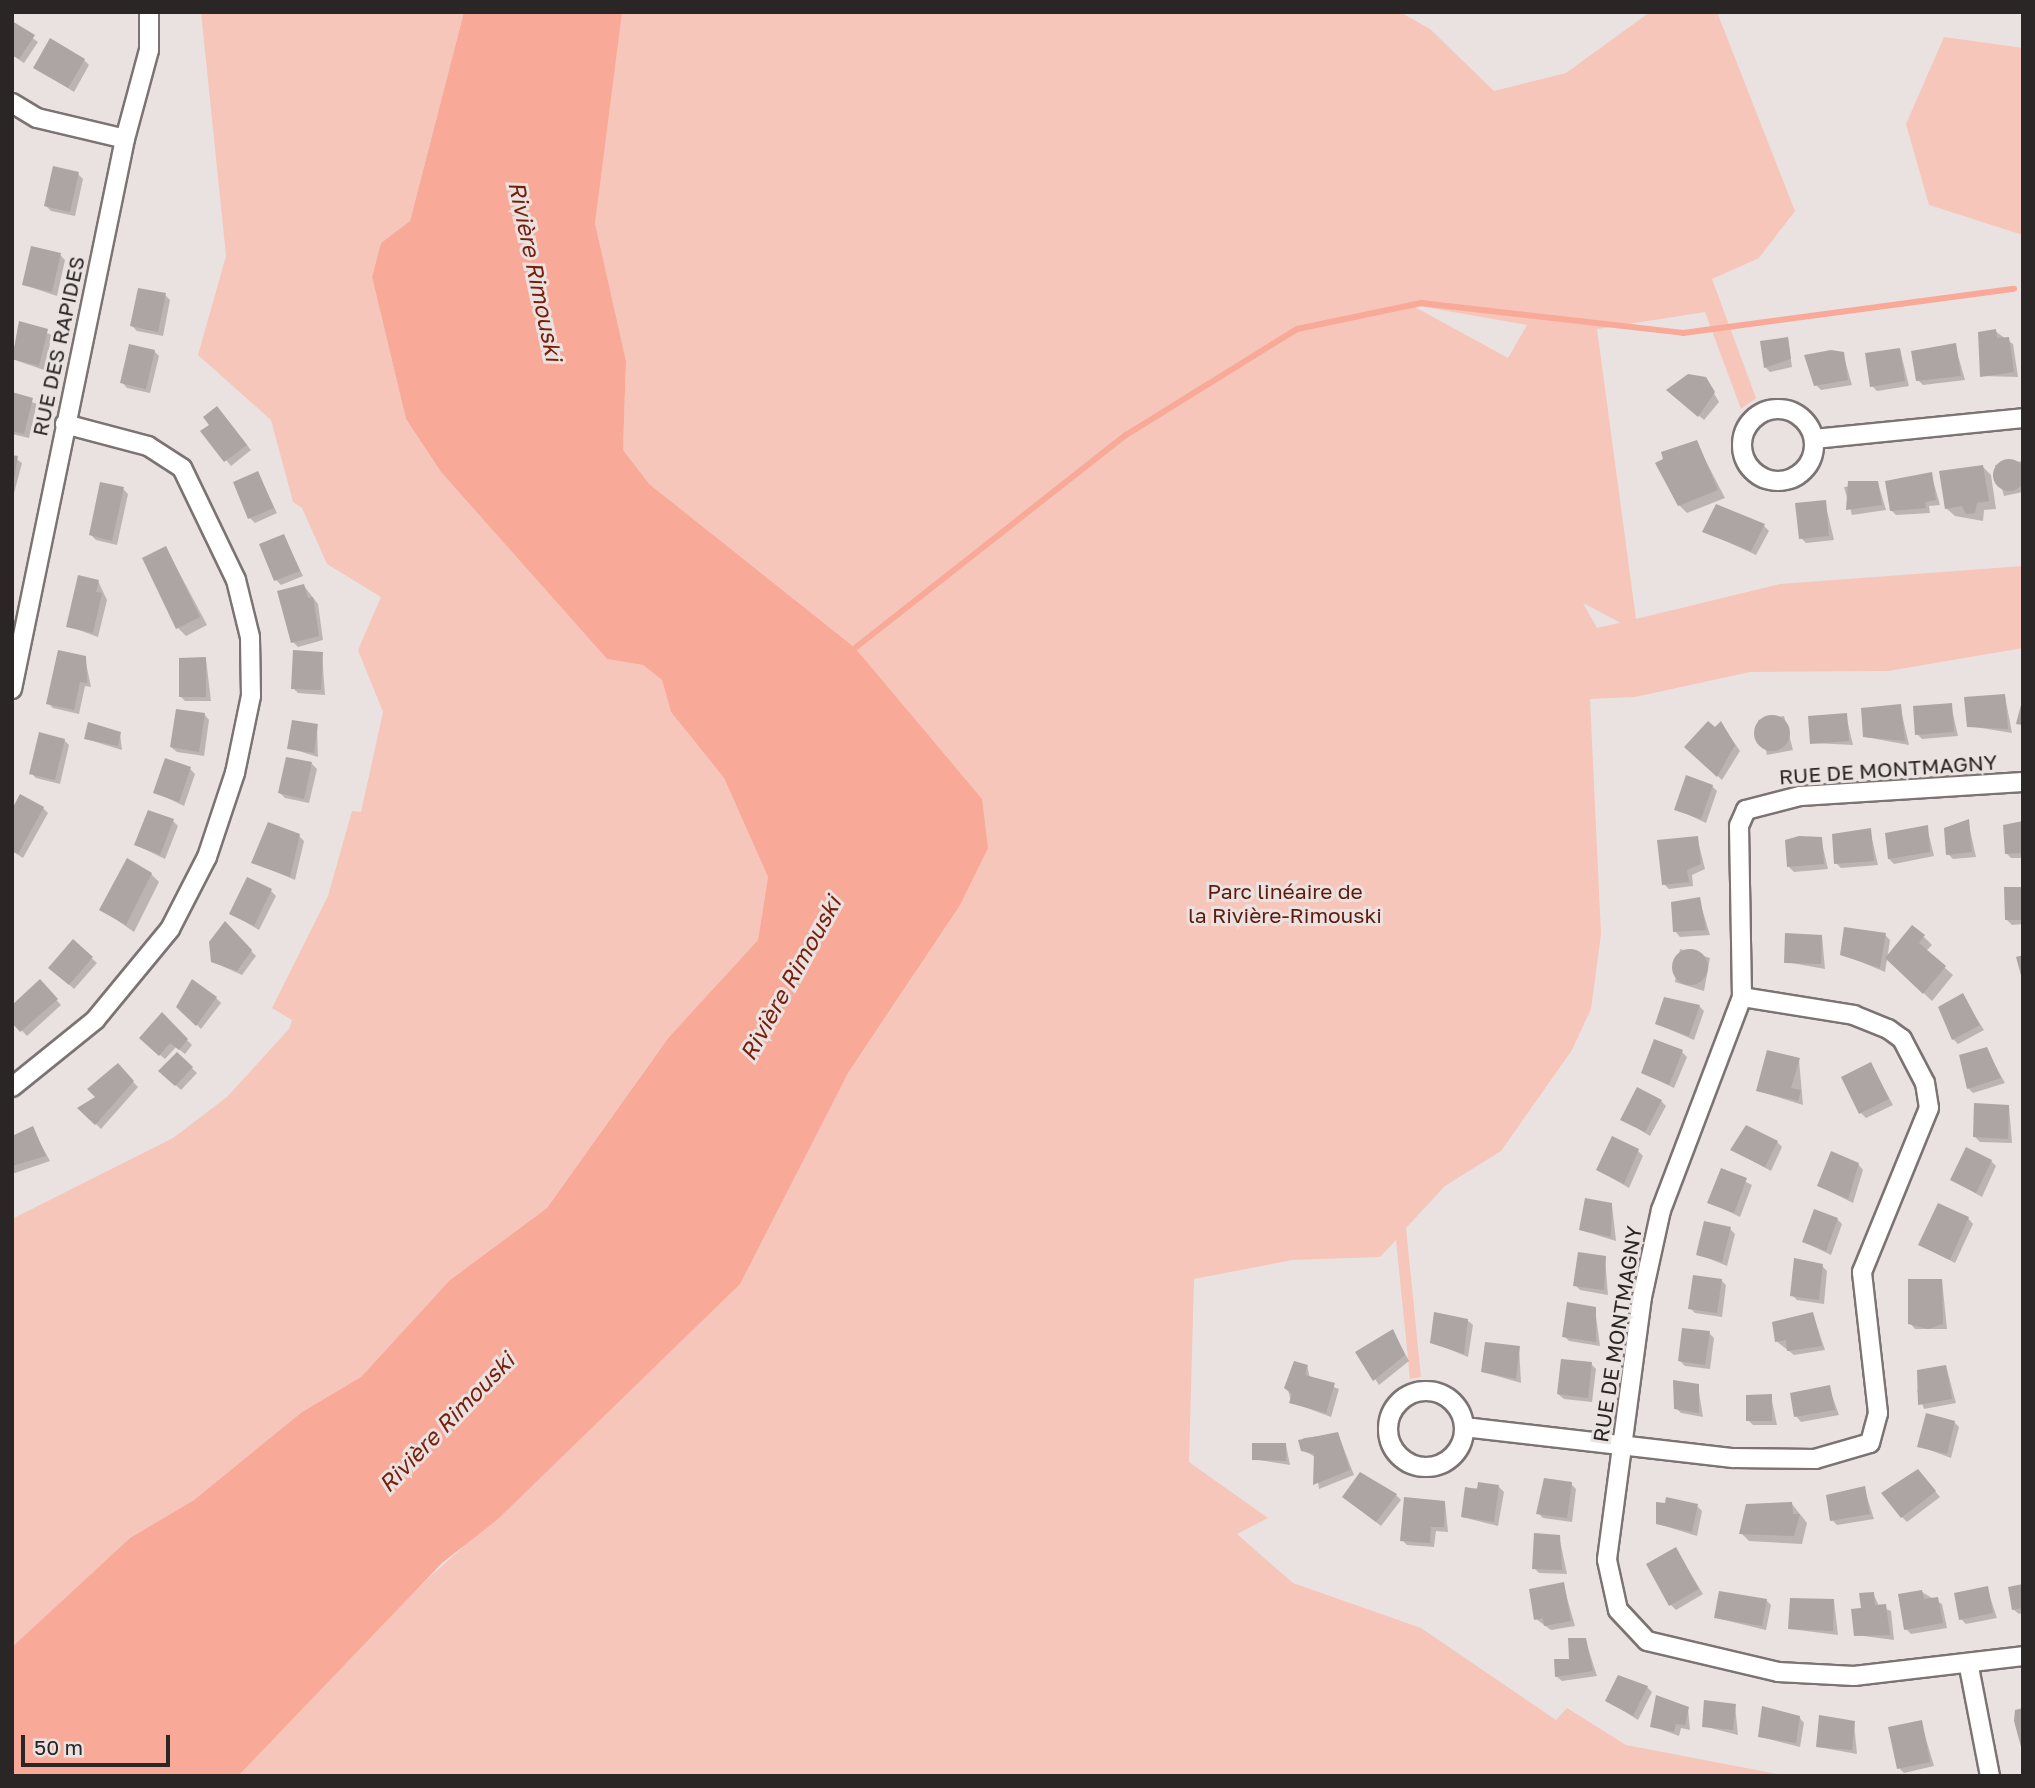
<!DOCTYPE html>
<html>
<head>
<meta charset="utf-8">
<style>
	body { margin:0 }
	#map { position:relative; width:2035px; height:1788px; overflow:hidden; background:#eae2e0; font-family:"Golos Text",sans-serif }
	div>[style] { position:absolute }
	.green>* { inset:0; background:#f6c6ba }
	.water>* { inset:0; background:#f8a997 }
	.shadow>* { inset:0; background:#0003 }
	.stream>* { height:6px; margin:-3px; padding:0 3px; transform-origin:3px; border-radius:3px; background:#f8a997 }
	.building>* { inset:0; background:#ada5a3 }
	.round { border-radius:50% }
	.roads { filter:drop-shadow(2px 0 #7b7472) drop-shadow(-2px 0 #7b7472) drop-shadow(0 2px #7b7472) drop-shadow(0 -2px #7b7472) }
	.minor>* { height:18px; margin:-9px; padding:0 9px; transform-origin:9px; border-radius:9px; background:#fff }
	.minor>.ring { margin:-9px; padding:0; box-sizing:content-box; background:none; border:18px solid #fff; border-radius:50% }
	span { translate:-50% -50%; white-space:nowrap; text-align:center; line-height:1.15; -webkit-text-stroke:6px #eae2e0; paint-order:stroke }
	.street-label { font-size:21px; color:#292625 }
	.park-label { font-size:21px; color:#5e1b0d }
	.water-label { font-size:23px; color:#771d0a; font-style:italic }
	.frame { position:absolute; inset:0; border:14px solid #292625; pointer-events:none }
	.scale { position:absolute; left:21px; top:1735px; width:149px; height:32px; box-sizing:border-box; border:4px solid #292625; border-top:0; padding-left:9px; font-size:21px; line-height:24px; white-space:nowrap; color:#292625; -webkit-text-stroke:5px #eae2e0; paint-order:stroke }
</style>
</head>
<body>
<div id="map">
	<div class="green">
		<div style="clip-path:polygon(201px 12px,464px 12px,410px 221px,381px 243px,372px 277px,406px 419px,441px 472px,607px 659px,643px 665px,662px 680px,671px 712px,724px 778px,768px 877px,758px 940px,669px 1037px,547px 1208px,450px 1280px,361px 1377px,302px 1412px,194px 1500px,130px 1538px,12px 1647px,12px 1219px,173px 1138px,227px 1097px,289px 1029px,292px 1020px,272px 1008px,328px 896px,352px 811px,361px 812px,383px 712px,358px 650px,381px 597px,327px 564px,302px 508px,293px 502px,271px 420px,198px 355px,226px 256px)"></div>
		<div style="clip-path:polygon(evenodd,616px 12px,1400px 12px,1430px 29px,1494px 91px,1566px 73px,1650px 12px,1717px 12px,1795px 211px,1759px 258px,1712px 279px,1756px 398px,1741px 409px,1705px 312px,1597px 329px,1636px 619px,1780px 584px,2023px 566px,2023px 648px,1888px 671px,1750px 672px,1635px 697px,1590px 699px,1601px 934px,1591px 1009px,1572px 1050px,1501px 1151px,1445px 1186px,1406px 1228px,1421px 1377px,1410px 1379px,1396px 1240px,1380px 1257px,1292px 1260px,1194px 1279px,1189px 1462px,1268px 1518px,1237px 1534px,1293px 1583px,1421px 1628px,1556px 1720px,1567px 1708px,1626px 1745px,1788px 1776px,238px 1776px,386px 1617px,499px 1514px,746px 1267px,848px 1073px,915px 973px,713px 535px,648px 484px,623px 450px,626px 361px,595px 223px,616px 12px,1413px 306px,1413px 305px,1527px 325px,1508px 358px,1413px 306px,616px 12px,1583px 603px,1619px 622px,1619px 623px,1597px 628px,1583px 603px)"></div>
		<div style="clip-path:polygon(1944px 37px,2023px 48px,2023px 235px,1929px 205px,1906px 124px)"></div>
	</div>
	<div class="water">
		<div style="clip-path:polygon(464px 12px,622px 12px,595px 223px,626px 361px,623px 450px,649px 484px,855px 648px,982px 799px,988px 848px,960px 905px,848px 1073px,740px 1284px,498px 1519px,442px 1563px,238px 1776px,12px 1776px,12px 1647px,130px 1538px,194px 1500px,302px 1412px,361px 1377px,450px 1280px,547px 1208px,669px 1037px,758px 940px,768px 877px,724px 778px,671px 712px,662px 680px,643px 665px,607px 659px,441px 472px,406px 419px,372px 277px,381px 243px,410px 221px)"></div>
	</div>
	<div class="shadow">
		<div style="clip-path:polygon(12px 23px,38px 42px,24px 63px,12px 55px)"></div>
		<div style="clip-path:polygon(84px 60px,89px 65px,74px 92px,35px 67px)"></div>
		<div style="clip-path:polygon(78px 174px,83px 179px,75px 216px,51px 211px,46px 206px)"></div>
		<div style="clip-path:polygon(60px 255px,65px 260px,57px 296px,24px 285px)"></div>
		<div style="clip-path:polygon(165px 295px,170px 300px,163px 336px,137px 331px,132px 326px)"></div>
		<div style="clip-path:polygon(20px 323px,52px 335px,44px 370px,12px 359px)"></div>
		<div style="clip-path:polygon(1995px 331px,2013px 344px,2018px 377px,1981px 376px)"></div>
		<div style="clip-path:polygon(1788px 339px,1792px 367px,1770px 372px,1765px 367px)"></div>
		<div style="clip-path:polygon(1955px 345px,1965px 380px,1923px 385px,1918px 380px)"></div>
		<div style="clip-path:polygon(1900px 350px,1909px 386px,1877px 391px,1872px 386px)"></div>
		<div style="clip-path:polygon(154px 351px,159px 356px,150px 393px,127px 388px,122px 382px)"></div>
		<div style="clip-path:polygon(1843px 354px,1852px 385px,1821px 390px,1816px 385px)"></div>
		<div style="clip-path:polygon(1705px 378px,1719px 402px,1704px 420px,1674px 394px)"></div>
		<div style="clip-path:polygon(12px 394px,37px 404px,29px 438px,12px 434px)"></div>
		<div style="clip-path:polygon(222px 413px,251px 450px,231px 466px,203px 431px)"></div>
		<div style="clip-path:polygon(1696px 442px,1725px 498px,1687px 513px,1679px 505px)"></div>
		<div style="clip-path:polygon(12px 456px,22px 463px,12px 501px)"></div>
		<div style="clip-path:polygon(2023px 461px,2023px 492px,2004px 496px,1995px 465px)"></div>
		<div style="clip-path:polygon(1983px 467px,1991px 475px,1996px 509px,1984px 510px,1983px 521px,1955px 516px,1946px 508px)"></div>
		<div style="clip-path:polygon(258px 473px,277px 513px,255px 523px,250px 518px)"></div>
		<div style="clip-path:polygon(1931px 473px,1940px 505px,1929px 506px,1930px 513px,1896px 515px,1891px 510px)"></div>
		<div style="clip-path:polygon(1878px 483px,1886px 510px,1852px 515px,1844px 487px)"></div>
		<div style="clip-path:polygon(123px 489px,128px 494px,117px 545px,96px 540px,91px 535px)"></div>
		<div style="clip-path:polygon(1825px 502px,1834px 540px,1806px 543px,1801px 538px)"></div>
		<div style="clip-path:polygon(1764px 526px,1769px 531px,1756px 555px,1704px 531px)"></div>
		<div style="clip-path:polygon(284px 536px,303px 576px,281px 585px,276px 580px)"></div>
		<div style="clip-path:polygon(166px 548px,207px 625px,186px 636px,178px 628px)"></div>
		<div style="clip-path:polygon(98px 581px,107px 600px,98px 637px,68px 626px)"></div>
		<div style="clip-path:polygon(304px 586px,318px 604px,323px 640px,298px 647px,293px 642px)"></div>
		<div style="clip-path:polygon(322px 654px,325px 695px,298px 693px,293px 688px)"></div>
		<div style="clip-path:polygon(85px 658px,91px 687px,85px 686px,79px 714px,53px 708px,48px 703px)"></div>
		<div style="clip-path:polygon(206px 659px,211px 701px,185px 701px,180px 696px)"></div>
		<div style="clip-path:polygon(2005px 696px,2012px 733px,1969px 726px)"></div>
		<div style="clip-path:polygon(1951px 705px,1958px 736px,1922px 739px,1917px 734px)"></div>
		<div style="clip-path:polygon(1900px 706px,1909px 745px,1865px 737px)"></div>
		<div style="clip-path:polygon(204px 714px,209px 720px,204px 756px,177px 752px,171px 747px)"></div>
		<div style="clip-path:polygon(1846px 715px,1853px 745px,1812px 743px)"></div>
		<div style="clip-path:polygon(1784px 716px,1793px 750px,1767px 755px,1758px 720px)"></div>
		<div style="clip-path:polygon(1721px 723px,1740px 751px,1722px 780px,1687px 747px)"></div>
		<div style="clip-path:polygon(317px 726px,318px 757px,289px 748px)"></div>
		<div style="clip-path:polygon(120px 734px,122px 750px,86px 739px)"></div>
		<div style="clip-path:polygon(64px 740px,69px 745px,60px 784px,36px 778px,31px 773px)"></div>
		<div style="clip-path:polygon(312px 764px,317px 769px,309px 803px,285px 798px,280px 793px)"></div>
		<div style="clip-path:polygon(190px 769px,195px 774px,184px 806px,155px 792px)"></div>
		<div style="clip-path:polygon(1712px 786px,1717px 791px,1706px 823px,1676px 809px)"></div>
		<div style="clip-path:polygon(43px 808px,48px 813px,23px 858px,12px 851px,12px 813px)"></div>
		<div style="clip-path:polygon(173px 821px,178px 826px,165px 859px,136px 845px)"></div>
		<div style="clip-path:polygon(1968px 821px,1976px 857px,1953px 859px,1948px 854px)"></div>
		<div style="clip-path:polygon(2023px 824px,2023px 858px,2011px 858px,2006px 853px)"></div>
		<div style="clip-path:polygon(1927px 827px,1934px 856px,1894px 864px,1889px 859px)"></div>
		<div style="clip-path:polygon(1870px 830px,1878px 865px,1841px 868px,1836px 863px)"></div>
		<div style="clip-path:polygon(299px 836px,304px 841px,295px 880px,253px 862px)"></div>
		<div style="clip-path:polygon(1697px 837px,1705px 869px,1692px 875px,1693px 886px,1669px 889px,1664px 884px)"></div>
		<div style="clip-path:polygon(1821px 839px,1828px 869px,1794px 872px,1789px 867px)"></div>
		<div style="clip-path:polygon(151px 874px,159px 882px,134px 932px,101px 909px)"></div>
		<div style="clip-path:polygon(2023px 889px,2023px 924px,2012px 925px,2007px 920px)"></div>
		<div style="clip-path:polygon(271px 891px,276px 896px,259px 930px,231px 913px)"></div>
		<div style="clip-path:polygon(1699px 899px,1710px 935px,1680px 937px,1675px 931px)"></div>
		<div style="clip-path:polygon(225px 924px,256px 956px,242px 975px,213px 962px)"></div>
		<div style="clip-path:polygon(1885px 935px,1890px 940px,1885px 972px,1842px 954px)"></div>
		<div style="clip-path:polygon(1822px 936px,1825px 969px,1786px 962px)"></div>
		<div style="clip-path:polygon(1924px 937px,1932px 945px,1926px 951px,1953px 975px,1932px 1001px,1887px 958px)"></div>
		<div style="clip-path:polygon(73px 942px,97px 963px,74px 989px,56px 972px)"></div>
		<div style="clip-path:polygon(1680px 949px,1710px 958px,1704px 991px,1675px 982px)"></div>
		<div style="clip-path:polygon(40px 982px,61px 1005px,27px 1036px,12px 1020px)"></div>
		<div style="clip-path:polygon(1962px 996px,1984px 1030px,1958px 1044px,1953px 1039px)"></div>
		<div style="clip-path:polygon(216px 998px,221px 1003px,201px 1029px,178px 1006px)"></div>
		<div style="clip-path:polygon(1699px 1006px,1704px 1011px,1694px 1040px,1657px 1024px)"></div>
		<div style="clip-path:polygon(162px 1015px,192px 1045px,185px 1054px,176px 1047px,165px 1059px,146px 1043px)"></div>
		<div style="clip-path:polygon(1986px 1049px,2005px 1083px,1973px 1093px,1968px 1088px)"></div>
		<div style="clip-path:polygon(1682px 1052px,1687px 1057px,1674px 1088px,1643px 1073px)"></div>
		<div style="clip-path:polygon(177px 1054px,197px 1073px,181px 1090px,161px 1071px)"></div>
		<div style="clip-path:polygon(1799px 1060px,1803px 1105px,1758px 1091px)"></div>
		<div style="clip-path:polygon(1871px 1064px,1893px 1105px,1866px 1118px,1861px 1113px)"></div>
		<div style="clip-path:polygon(118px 1066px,138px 1087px,101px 1129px,80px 1108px,98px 1098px)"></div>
		<div style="clip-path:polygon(1661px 1101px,1666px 1106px,1650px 1136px,1622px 1119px)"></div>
		<div style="clip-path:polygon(2009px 1106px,2012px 1143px,1980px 1142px,1975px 1137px)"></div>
		<div style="clip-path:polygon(32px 1128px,50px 1161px,12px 1174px,12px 1137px)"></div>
		<div style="clip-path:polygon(1777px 1142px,1782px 1147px,1771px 1171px,1732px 1150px)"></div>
		<div style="clip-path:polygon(1638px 1151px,1643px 1156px,1629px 1188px,1598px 1170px)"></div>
		<div style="clip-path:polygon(1991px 1161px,1996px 1166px,1982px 1197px,1952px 1180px)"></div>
		<div style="clip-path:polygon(1858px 1164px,1863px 1170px,1853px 1203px,1819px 1186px)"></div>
		<div style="clip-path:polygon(1722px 1170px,1752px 1185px,1740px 1217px,1709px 1202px)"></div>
		<div style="clip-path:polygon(1612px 1205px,1616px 1241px,1580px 1230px)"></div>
		<div style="clip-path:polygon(1968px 1218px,1973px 1224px,1955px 1263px,1920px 1245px)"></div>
		<div style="clip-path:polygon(1837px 1219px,1842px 1224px,1831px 1255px,1804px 1242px)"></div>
		<div style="clip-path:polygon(1730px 1229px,1735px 1234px,1727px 1266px,1698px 1254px)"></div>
		<div style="clip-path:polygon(1605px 1258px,1608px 1295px,1580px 1290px,1575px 1285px)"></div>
		<div style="clip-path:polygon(1822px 1266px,1827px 1271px,1824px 1304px,1797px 1300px,1792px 1295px)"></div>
		<div style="clip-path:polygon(1721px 1280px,1726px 1285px,1722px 1317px,1695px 1313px,1690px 1308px)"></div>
		<div style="clip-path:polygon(1942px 1280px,1947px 1329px,1915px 1329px,1910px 1323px)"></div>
		<div style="clip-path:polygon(1595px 1309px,1600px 1346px,1569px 1341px,1564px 1336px)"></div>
		<div style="clip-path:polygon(1813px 1314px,1825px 1350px,1794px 1355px,1776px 1341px)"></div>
		<div style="clip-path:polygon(1467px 1320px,1473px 1325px,1468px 1357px,1432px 1342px)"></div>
		<div style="clip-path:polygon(1393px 1331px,1409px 1361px,1379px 1385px,1358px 1353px)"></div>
		<div style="clip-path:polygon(1709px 1333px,1714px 1338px,1710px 1369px,1685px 1366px,1680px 1361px)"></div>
		<div style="clip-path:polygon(1519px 1347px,1521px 1383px,1483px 1372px)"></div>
		<div style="clip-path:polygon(1591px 1364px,1596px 1369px,1592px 1402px,1564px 1399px,1558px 1394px)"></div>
		<div style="clip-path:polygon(1307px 1366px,1310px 1378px,1339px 1389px,1331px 1417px,1291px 1402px,1287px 1385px)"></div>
		<div style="clip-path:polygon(1946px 1366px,1956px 1403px,1924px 1409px,1917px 1390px)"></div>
		<div style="clip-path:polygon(1698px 1386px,1703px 1417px,1681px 1413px,1676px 1408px)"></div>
		<div style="clip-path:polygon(1829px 1387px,1839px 1415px,1801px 1422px,1796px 1416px)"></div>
		<div style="clip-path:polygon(1771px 1396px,1777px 1425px,1753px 1425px,1748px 1420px)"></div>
		<div style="clip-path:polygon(1954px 1422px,1959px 1427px,1951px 1458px,1919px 1446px)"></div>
		<div style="clip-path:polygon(1338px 1434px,1354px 1475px,1319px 1489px,1315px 1457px,1303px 1450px,1303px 1438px)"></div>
		<div style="clip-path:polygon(1286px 1445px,1290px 1465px,1253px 1459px)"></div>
		<div style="clip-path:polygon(1923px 1477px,1940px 1497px,1907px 1522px,1902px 1517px)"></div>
		<div style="clip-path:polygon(1571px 1484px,1576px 1489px,1572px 1522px,1543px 1518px,1538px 1513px)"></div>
		<div style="clip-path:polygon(1499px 1487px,1504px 1492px,1498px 1526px,1462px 1517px,1467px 1489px)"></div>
		<div style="clip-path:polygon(1864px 1488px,1874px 1519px,1837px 1525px,1832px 1520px)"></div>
		<div style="clip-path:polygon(1396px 1495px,1401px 1500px,1381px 1526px,1349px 1501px)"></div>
		<div style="clip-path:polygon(1445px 1502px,1448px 1532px,1436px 1531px,1434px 1547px,1407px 1545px,1402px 1540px)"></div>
		<div style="clip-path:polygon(1792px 1504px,1807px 1523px,1802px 1544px,1749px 1541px,1741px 1533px)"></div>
		<div style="clip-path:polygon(1697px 1506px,1702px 1511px,1697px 1536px,1658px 1524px)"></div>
		<div style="clip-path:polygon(1559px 1536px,1567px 1574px,1539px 1573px,1534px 1568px)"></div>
		<div style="clip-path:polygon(1675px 1549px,1703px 1594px,1676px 1610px,1671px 1605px)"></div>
		<div style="clip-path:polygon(1563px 1584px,1575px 1626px,1551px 1630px,1536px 1619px)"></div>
		<div style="clip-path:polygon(2023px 1586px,2023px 1613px,2019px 1614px,2013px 1609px)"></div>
		<div style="clip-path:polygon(1987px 1588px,1997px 1618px,1966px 1624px,1961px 1619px)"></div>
		<div style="clip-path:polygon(1922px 1592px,1942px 1604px,1947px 1628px,1911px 1634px,1906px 1629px)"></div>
		<div style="clip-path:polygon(1873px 1593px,1879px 1606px,1891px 1611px,1894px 1640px,1856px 1635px)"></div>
		<div style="clip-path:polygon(1766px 1600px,1771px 1605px,1766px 1630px,1716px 1618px)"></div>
		<div style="clip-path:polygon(1834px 1601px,1838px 1635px,1790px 1629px)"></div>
		<div style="clip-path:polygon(1585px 1639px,1597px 1676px,1562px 1681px,1556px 1676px)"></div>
		<div style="clip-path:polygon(1647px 1687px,1652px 1692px,1638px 1720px,1607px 1700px)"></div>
		<div style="clip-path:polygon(1735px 1705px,1738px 1735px,1703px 1726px)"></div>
		<div style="clip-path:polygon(1688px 1709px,1690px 1730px,1681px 1728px,1679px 1736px,1652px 1726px)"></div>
		<div style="clip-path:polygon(1799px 1717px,1804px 1723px,1800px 1747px,1760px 1737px)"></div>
		<div style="clip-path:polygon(1921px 1722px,1934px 1766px,1904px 1773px,1899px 1768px)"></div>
		<div style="clip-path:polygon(1854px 1723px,1857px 1754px,1818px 1747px)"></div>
	</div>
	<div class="stream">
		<div style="left:855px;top:648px;width:345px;rotate:-38.2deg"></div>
		<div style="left:1126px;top:435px;width:201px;rotate:-31.8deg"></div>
		<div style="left:1297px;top:329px;width:127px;rotate:-11.8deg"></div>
		<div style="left:1421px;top:303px;width:264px;rotate:6.5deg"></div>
		<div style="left:1683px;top:333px;width:334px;rotate:-7.6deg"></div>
	</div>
	<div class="building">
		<div style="clip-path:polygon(12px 21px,35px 35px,19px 59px,12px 55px)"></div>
		<div style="clip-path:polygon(50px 38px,85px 59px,68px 88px,33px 68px)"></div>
		<div style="clip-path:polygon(53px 166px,79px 172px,70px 212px,44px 206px)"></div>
		<div style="clip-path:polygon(31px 246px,61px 253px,52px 292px,22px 285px)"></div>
		<div style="clip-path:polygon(138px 288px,166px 293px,158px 332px,130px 326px)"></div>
		<div style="clip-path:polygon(19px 321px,48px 329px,39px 366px,12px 359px)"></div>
		<div style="clip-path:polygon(1996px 329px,1997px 338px,2009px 337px,2014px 372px,1980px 377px,1978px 332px)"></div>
		<div style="clip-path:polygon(1788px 337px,1791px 359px,1764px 368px,1760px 341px)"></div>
		<div style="clip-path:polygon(1956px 343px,1961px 376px,1916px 381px,1911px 351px)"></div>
		<div style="clip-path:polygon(129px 344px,155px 350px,146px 389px,120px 383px)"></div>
		<div style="clip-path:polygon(1900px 348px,1905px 381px,1870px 387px,1865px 353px)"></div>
		<div style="clip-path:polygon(1831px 350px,1844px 352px,1848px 380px,1814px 386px,1804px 355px)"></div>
		<div style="clip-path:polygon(1688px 374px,1706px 377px,1715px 392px,1698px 417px,1666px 390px)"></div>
		<div style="clip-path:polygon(12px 392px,33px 398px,24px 434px,12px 431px)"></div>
		<div style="clip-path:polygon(217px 406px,247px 445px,224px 462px,200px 431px,209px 425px,203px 417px)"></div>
		<div style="clip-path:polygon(1697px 440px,1718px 490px,1678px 506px,1655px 463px,1663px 459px,1661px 452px)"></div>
		<div style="clip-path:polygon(12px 455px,18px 456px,14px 479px,12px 479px)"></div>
		<div class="round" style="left:1993px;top:459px;width:32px;height:32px"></div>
		<div style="clip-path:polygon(1983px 465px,1989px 501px,1977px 503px,1975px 513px,1966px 514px,1962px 506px,1945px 509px,1939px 471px)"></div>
		<div style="clip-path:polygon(258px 471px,274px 508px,248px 519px,233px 482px)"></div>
		<div style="clip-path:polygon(1932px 472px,1936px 500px,1925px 502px,1926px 508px,1890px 511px,1885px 481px)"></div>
		<div style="clip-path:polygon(1848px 481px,1878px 481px,1882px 505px,1846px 510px)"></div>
		<div style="clip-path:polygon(100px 482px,124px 487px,112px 541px,89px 535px)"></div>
		<div style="clip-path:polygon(1826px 500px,1829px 536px,1799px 539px,1795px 503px)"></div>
		<div style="clip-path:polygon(1716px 504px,1765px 524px,1751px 551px,1702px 532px)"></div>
		<div style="clip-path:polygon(284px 534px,300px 571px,274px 581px,259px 544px)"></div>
		<div style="clip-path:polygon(166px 546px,200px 617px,176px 629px,142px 558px)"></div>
		<div style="clip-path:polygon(78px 575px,99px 580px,96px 592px,102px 593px,93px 633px,66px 627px)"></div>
		<div style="clip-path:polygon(304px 584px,308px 598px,313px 597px,319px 636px,291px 643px,277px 591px)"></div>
		<div style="clip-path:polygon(58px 650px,86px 656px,87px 683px,80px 682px,74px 710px,46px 704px)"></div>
		<div style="clip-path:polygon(293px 650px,323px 652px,321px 690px,291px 689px)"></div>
		<div style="clip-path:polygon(206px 657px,206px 697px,179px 697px,179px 658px)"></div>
		<div style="clip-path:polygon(2005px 694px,2008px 729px,1967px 727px,1964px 697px)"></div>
		<div style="clip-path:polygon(2023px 697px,2023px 725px,2016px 724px)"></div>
		<div style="clip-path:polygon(1952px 703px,1954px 732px,1915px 735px,1913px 706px)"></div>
		<div style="clip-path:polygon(1901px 704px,1905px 741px,1863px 737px,1861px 708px)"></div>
		<div style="clip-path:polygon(176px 709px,205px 713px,199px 752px,170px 747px)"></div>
		<div style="clip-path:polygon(1847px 713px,1849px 741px,1810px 744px,1808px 716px)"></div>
		<div class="round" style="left:1754px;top:715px;width:36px;height:36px"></div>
		<div style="clip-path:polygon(292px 720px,318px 724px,314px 753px,287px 749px)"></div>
		<div style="clip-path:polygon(1708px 721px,1715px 727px,1721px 721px,1735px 745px,1717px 777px,1684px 747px)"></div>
		<div style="clip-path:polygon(88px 722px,121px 732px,118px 746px,84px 739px)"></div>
		<div style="clip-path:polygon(39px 732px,65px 739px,55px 780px,29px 774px)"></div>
		<div style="clip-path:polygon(286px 757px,312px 762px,304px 799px,278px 793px)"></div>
		<div style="clip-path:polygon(165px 758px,191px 767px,179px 802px,153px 793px)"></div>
		<div style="clip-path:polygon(1686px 775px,1713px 785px,1701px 819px,1674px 810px)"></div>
		<div style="clip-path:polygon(20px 794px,44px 807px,18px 854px,12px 851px,12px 809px)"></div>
		<div style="clip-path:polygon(148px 810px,174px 819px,160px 855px,134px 845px)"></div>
		<div style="clip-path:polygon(1969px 819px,1972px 852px,1946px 855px,1944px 828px)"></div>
		<div style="clip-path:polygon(2023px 821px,2023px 853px,2005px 854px,2003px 825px)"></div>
		<div style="clip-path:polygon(268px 822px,300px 834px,290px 877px,251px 863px)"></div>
		<div style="clip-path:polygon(1928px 825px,1930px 852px,1888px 859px,1885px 833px)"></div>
		<div style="clip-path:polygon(1871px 828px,1874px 861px,1834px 864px,1832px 834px)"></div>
		<div style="clip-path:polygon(1698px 836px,1701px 864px,1687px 870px,1689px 882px,1662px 885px,1657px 840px)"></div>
		<div style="clip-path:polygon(1799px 836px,1822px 837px,1824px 864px,1787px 867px,1785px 840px)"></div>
		<div style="clip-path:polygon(127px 858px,152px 873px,126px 925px,99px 910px)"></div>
		<div style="clip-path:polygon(247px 877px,272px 889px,254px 926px,229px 914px)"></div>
		<div style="clip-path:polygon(2004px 887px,2023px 887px,2023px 920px,2005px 920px)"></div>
		<div style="clip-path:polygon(1700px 897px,1706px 930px,1673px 932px,1671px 902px)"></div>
		<div style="clip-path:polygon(225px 921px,252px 950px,237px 971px,211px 962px,209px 942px)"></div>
		<div style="clip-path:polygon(1912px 925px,1925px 935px,1919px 943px,1946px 966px,1923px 994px,1885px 958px)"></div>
		<div style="clip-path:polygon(1844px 927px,1886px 933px,1880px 968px,1840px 955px)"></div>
		<div style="clip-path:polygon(1785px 933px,1822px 935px,1821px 964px,1784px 963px)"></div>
		<div style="clip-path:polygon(73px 939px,93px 957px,69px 985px,48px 968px)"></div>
		<div class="round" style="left:1672px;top:949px;width:36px;height:36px"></div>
		<div style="clip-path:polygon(2023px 955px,2023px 979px,2022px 979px,2016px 957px)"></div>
		<div style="clip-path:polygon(40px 979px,58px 999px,20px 1032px,12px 1023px,12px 1005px)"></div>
		<div style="clip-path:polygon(192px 979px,217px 997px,196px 1026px,176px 1007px)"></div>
		<div style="clip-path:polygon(1963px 993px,1980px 1025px,1952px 1040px,1938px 1007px)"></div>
		<div style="clip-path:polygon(1664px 997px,1700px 1005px,1689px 1036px,1655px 1024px)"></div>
		<div style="clip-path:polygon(162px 1012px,188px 1039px,179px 1050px,170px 1043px,159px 1056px,139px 1038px)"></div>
		<div style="clip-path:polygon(1654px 1039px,1683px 1050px,1669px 1085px,1641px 1073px)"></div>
		<div style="clip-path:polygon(1987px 1047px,2001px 1078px,1967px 1089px,1959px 1055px)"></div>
		<div style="clip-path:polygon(1767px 1050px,1800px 1058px,1791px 1088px,1801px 1090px,1798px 1101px,1756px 1091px)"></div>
		<div style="clip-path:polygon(177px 1052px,193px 1067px,175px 1086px,158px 1071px)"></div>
		<div style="clip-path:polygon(1871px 1062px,1889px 1099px,1859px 1114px,1841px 1077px)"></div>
		<div style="clip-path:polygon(118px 1063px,134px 1081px,95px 1125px,77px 1108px,95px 1097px,87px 1089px)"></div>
		<div style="clip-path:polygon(1637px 1087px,1662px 1100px,1645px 1132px,1620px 1120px)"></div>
		<div style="clip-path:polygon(1974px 1103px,2009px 1105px,2008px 1139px,1973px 1137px)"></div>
		<div style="clip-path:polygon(1746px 1125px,1778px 1141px,1765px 1167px,1730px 1150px)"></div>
		<div style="clip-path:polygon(33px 1126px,46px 1156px,12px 1166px,12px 1136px)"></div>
		<div style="clip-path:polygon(1612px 1136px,1639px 1149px,1624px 1184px,1596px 1170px)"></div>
		<div style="clip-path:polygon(1966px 1147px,1992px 1160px,1976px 1193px,1950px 1180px)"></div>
		<div style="clip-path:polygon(1831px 1151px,1859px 1163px,1848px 1199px,1817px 1186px)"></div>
		<div style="clip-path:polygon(1721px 1168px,1747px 1178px,1734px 1213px,1707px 1203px)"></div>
		<div style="clip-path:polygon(1585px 1198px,1612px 1203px,1611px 1237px,1579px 1230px)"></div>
		<div style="clip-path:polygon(1938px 1203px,1969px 1217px,1950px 1260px,1918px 1245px)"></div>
		<div style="clip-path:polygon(1814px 1209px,1838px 1218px,1826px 1251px,1802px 1242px)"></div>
		<div style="clip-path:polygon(1704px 1221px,1731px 1227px,1722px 1262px,1696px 1255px)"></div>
		<div style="clip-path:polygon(1578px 1252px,1606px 1256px,1604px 1290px,1573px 1286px)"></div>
		<div style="clip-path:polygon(1794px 1258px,1823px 1264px,1819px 1300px,1790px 1296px)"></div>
		<div style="clip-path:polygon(1693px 1275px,1722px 1279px,1717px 1313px,1688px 1309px)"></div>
		<div style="clip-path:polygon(1908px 1279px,1942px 1279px,1943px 1324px,1928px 1329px,1908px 1324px)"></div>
		<div style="clip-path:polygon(1567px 1302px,1596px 1307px,1596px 1342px,1562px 1337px)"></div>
		<div style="clip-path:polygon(1434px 1312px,1468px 1319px,1464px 1354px,1430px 1343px)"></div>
		<div style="clip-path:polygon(1813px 1312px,1822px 1346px,1787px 1351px,1786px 1340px,1775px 1342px,1772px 1322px)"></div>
		<div style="clip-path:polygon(1682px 1328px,1710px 1331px,1705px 1365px,1678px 1361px)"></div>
		<div style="clip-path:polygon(1393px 1329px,1405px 1355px,1373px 1381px,1355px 1352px)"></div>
		<div style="clip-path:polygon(1485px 1342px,1520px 1346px,1516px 1379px,1481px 1372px)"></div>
		<div style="clip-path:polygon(1561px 1359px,1592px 1362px,1588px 1398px,1557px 1394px)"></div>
		<div style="clip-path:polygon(1294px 1361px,1308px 1365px,1305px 1375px,1335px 1383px,1326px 1413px,1289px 1403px,1292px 1394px,1284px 1388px)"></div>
		<div style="clip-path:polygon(1946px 1365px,1952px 1399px,1918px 1405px,1917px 1370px)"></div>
		<div style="clip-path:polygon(1673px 1380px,1699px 1384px,1699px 1413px,1674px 1409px)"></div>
		<div style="clip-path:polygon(1830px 1385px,1835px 1410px,1794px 1417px,1790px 1393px)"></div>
		<div style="clip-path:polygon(1772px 1394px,1772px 1421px,1746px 1421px,1746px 1395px)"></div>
		<div style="clip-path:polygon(1926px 1413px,1955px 1421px,1947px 1454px,1917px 1447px)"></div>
		<div style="clip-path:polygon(1338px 1432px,1350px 1470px,1313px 1485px,1314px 1454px,1301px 1451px,1298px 1440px)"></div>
		<div style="clip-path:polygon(1252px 1443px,1286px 1443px,1286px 1461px,1252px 1460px)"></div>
		<div style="clip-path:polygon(1918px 1469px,1936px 1491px,1901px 1518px,1881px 1493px)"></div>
		<div style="clip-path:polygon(1360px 1472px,1397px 1494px,1376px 1522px,1342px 1497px)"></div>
		<div style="clip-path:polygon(1544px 1478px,1572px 1482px,1567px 1518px,1536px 1514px)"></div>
		<div style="clip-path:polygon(1478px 1482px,1499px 1485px,1494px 1522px,1461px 1517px,1465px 1487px,1477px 1489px)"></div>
		<div style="clip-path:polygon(1865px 1486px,1870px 1514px,1830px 1521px,1826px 1495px)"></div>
		<div style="clip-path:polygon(1404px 1497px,1445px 1501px,1444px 1527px,1431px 1527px,1430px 1543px,1400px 1541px)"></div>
		<div style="clip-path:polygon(1666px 1497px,1698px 1504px,1692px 1532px,1656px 1524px,1656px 1502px,1665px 1503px)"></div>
		<div style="clip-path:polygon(1792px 1502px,1793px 1514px,1800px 1514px,1794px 1536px,1739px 1534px,1746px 1504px)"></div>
		<div style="clip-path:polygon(1534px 1533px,1560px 1535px,1562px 1570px,1532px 1569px)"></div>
		<div style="clip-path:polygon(1676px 1547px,1699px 1589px,1669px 1606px,1646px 1564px)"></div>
		<div style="clip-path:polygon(1564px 1582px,1571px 1621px,1544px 1626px,1543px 1618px,1534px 1620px,1529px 1589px)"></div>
		<div style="clip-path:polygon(2023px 1584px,2023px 1608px,2012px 1610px,2008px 1587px)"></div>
		<div style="clip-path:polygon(1988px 1586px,1993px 1613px,1959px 1620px,1954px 1593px)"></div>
		<div style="clip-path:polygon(1922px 1590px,1924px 1599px,1938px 1597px,1943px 1623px,1904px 1630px,1898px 1594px)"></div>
		<div style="clip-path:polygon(1719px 1591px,1767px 1599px,1762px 1626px,1714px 1618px)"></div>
		<div style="clip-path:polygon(1874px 1592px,1875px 1605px,1886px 1604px,1890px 1635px,1854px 1636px,1851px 1609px,1861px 1608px,1859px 1593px)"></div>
		<div style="clip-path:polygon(1790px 1598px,1834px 1599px,1833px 1631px,1788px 1629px)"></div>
		<div style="clip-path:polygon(1568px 1638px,1586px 1638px,1593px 1671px,1555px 1677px,1554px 1659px,1569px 1659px)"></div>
		<div style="clip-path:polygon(1618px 1675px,1648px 1686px,1633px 1716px,1605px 1701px)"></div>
		<div style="clip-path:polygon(1656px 1695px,1689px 1707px,1685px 1725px,1676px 1724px,1674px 1732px,1650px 1727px)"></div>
		<div style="clip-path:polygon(1704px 1700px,1736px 1704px,1733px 1730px,1702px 1727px)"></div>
		<div style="clip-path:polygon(1762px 1706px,1800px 1716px,1796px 1743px,1758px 1737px)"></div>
		<div style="clip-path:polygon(2023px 1708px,2023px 1747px,2021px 1747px,2014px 1721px,2015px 1710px)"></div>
		<div style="clip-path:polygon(1819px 1715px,1855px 1721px,1852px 1750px,1816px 1747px)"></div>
		<div style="clip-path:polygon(1922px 1720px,1930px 1762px,1897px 1769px,1888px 1727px)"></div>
	</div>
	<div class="roads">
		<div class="minor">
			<div style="left:12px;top:103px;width:29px;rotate:31deg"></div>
			<div style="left:37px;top:118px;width:90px;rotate:13.4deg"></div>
			<div class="ring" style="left:1742px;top:409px;width:54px;height:54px"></div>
			<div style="left:1814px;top:439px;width:210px;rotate:-5.7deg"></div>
			<div style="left:12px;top:689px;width:561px;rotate:-78.39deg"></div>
			<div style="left:125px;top:139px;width:92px;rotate:-74.9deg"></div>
			<div style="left:149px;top:50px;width:38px;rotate:-90deg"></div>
			<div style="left:2023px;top:782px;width:223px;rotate:176.4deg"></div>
			<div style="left:1800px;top:796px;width:56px;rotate:165.5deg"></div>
			<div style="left:1746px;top:810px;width:17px;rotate:114deg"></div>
			<div style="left:1739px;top:826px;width:171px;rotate:89deg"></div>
			<div style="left:1742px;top:997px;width:228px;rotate:110.8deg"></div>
			<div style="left:1661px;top:1210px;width:89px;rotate:102.3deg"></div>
			<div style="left:1642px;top:1297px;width:265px;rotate:97.6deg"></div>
			<div style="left:1607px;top:1560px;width:51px;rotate:77.6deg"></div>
			<div style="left:1618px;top:1610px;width:42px;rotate:46.9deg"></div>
			<div style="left:1647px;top:1641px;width:135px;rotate:13.3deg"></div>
			<div style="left:1778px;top:1672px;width:76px;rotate:3deg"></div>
			<div style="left:1854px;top:1676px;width:170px;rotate:-6.7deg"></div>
			<div style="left:12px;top:1087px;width:107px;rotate:-38.9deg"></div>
			<div style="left:95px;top:1020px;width:118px;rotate:-50.5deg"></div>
			<div style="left:170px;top:929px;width:81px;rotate:-62.8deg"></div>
			<div style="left:207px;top:857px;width:89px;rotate:-71.6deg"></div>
			<div style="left:235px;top:773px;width:79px;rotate:-78.3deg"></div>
			<div style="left:251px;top:696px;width:59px;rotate:-91deg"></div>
			<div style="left:250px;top:637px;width:59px;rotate:-103.8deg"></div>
			<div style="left:236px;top:580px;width:124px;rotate:-115.7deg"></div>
			<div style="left:182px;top:468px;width:40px;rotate:-147.1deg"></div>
			<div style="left:148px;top:446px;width:86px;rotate:-165.2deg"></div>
			<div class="ring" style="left:1388px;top:1391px;width:58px;height:58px"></div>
			<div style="left:1464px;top:1427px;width:271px;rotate:6.6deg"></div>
			<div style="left:1733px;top:1458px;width:82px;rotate:0.7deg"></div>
			<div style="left:1815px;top:1459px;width:57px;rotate:-16.2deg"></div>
			<div style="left:1870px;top:1443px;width:31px;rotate:-75deg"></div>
			<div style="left:1878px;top:1413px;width:142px;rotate:-96.5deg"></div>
			<div style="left:1862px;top:1272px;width:177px;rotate:-67.8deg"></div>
			<div style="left:1929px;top:1108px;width:25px;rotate:-99deg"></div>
			<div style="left:1925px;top:1083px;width:50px;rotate:-117.6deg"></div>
			<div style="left:1902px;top:1039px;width:17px;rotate:-144deg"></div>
			<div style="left:1888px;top:1029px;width:37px;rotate:-158deg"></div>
			<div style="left:1854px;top:1015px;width:113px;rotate:-170.9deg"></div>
			<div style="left:1969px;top:1667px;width:111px;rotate:79.1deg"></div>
		</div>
	</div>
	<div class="street-label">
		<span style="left:58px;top:346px;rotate:-78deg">RUE DES RAPIDES</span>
		<span style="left:1888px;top:769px;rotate:-4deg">RUE DE MONTMAGNY</span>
		<span style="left:1617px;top:1334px;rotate:-81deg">RUE DE MONTMAGNY</span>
	</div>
	<div class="park-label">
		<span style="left:1285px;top:903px">Parc linéaire de<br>la Rivière-Rimouski</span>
	</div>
	<div class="water-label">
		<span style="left:536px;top:271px;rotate:78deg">Rivière Rimouski</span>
		<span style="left:790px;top:978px;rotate:-61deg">Rivière Rimouski</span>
		<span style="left:446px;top:1422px;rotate:-46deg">Rivière Rimouski</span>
	</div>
	<div class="frame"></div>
	<div class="scale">50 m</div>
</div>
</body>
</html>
